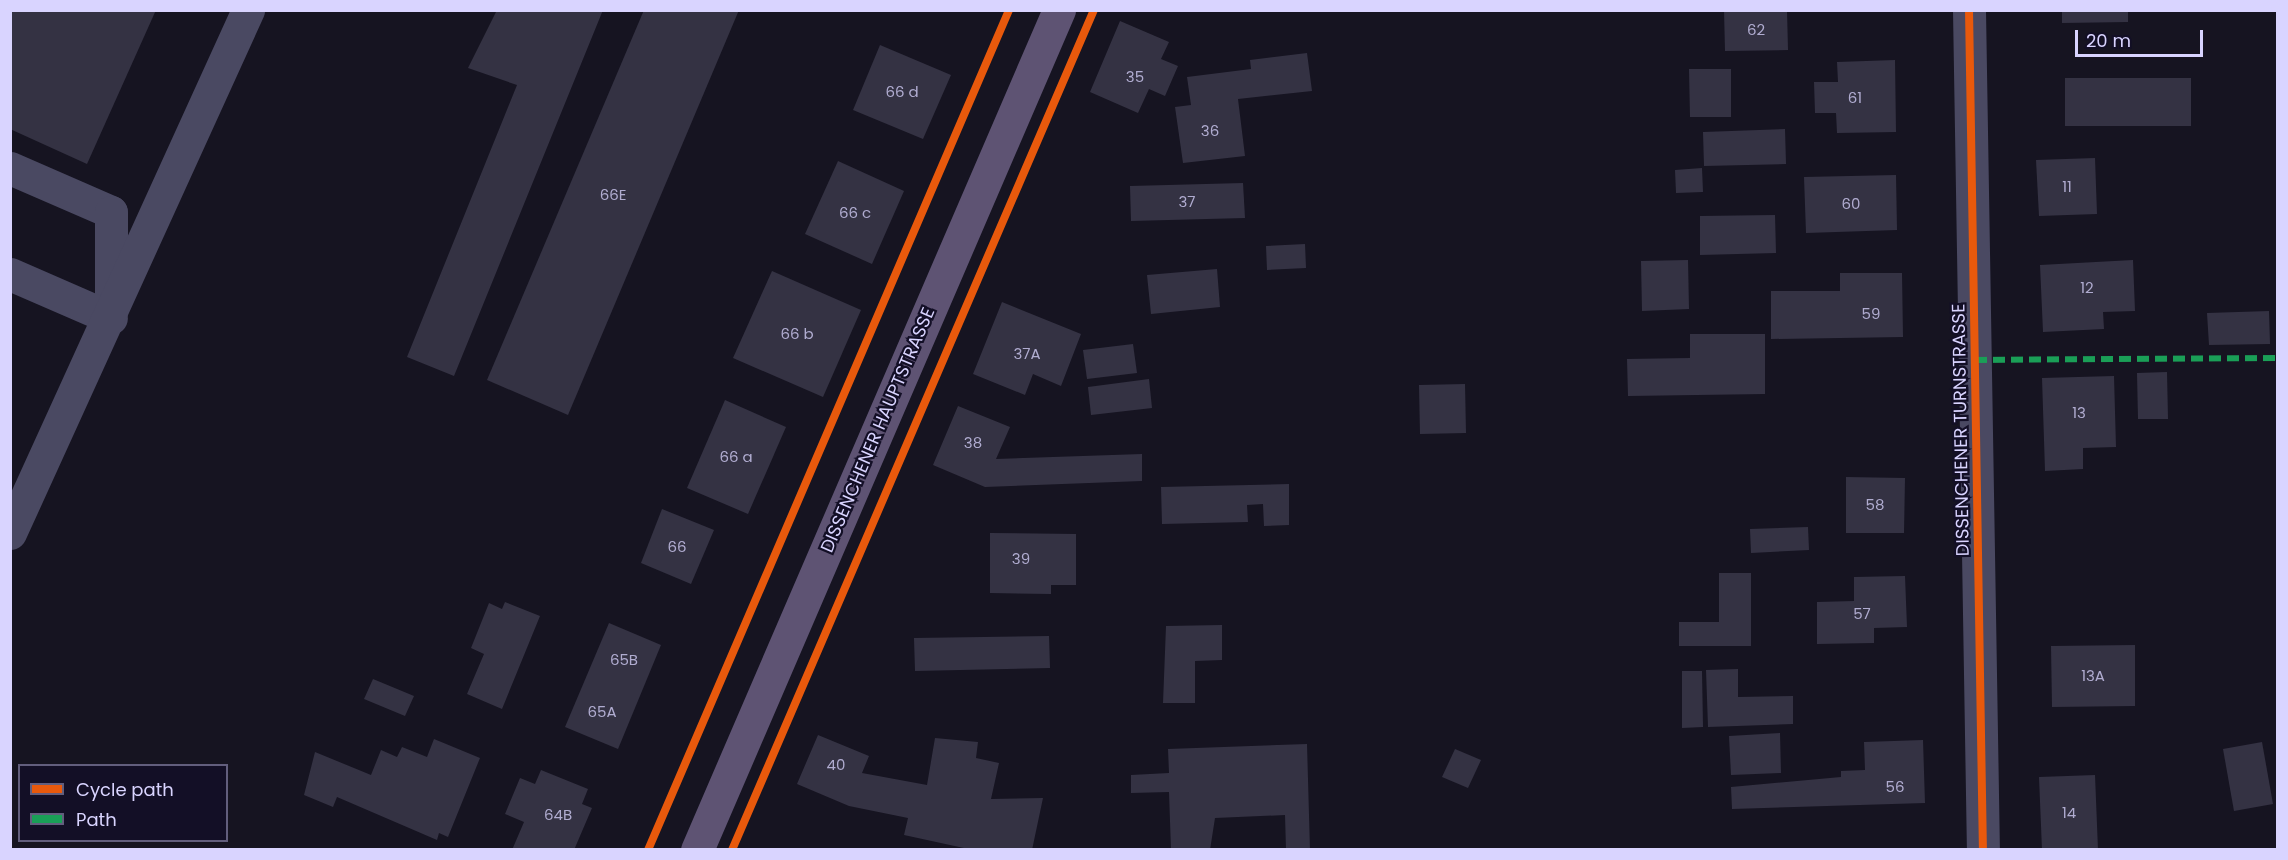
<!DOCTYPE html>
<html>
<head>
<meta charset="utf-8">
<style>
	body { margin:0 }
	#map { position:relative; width:2288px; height:860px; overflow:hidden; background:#161421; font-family:Poppins,sans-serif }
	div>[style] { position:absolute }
	.building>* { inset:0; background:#343243 }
	.path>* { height:4px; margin-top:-2px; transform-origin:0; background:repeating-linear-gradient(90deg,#44505f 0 3px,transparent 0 7.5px) }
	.minor>* { height:33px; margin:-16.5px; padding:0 16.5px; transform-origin:16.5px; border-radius:16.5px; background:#4a4962 }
	.major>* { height:33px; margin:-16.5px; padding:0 16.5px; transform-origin:16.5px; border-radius:16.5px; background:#5e5373 }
	.quiet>* { height:6px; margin-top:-3px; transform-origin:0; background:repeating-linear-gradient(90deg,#1a9f57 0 12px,transparent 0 18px) }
	.cycleway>* { height:8px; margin:-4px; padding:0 4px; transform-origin:4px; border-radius:4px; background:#e8590c }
	span { translate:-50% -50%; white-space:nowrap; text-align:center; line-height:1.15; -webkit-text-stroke:4.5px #130f26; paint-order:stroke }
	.number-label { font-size:15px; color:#b0acd0 }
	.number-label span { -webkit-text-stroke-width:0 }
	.street-label { font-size:18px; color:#d9d4ff }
	.frame { position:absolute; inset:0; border:12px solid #d9d4ff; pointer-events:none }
	.legend { position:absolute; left:18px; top:764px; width:210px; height:78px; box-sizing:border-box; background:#130f26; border:2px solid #625e7d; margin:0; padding:8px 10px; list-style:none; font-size:18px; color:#d9d4ff }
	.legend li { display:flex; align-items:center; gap:12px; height:30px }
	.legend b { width:30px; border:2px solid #625e7d }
	.scale { position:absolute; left:2075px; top:30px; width:128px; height:27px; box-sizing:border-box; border:3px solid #d9d4ff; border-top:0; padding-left:8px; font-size:18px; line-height:21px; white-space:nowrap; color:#d9d4ff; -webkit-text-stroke:4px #130f26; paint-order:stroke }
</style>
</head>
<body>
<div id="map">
	<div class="building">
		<div style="clip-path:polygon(10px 10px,156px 10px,87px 164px,10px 129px)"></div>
		<div style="clip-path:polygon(497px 10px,603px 10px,454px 376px,407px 357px,517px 85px,468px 68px)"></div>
		<div style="clip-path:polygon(644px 10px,739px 10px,568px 415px,487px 380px)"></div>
		<div style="clip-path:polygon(1724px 10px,1787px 10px,1788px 50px,1725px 51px)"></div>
		<div style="clip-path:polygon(2062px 10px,2128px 10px,2128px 22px,2062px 23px)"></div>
		<div style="clip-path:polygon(1120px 21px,1169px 42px,1161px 59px,1178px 66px,1165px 96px,1149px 89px,1138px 113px,1090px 92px)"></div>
		<div style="clip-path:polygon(880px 45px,951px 75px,923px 139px,853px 110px)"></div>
		<div style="clip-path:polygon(1307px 53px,1312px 91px,1238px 99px,1245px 156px,1183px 163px,1175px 107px,1191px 105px,1187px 77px,1251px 69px,1250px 60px)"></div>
		<div style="clip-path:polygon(1895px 60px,1896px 132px,1837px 133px,1836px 113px,1815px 113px,1814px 82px,1838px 82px,1837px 62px)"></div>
		<div style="clip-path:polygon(1689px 69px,1731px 69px,1731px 117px,1690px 117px)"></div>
		<div style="clip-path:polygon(2065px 78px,2191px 78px,2191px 126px,2065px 126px)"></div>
		<div style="clip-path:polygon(1785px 129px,1786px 164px,1704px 166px,1703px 132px)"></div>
		<div style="clip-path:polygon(2095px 158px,2097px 214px,2039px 216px,2036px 160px)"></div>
		<div style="clip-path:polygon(838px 161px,904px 191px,872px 264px,805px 234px)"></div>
		<div style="clip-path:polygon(1702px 168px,1703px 192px,1676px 193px,1675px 170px)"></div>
		<div style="clip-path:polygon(1896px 175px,1897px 230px,1806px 233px,1804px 177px)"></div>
		<div style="clip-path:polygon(1243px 183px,1245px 218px,1131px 221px,1130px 186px)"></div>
		<div style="clip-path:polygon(1775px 215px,1776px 253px,1700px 255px,1700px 216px)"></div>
		<div style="clip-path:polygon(1305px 244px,1306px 268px,1267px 270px,1266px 246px)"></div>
		<div style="clip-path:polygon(1688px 260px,1689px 309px,1642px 311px,1641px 261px)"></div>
		<div style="clip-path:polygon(2133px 260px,2135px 311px,2103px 312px,2104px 329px,2043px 332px,2040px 265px)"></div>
		<div style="clip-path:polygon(1217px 269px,1220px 307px,1151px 314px,1147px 275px)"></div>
		<div style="clip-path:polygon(772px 271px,861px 310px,823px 397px,733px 358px)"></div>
		<div style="clip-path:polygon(1840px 273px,1902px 273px,1903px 337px,1771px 339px,1771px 291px,1840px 291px)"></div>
		<div style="clip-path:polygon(1002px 302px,1081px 334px,1061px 386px,1033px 374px,1025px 395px,973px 374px)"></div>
		<div style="clip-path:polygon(2269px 311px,2270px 344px,2209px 345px,2207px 313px)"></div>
		<div style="clip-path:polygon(1690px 334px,1765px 334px,1765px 394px,1628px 396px,1627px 359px,1690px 358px)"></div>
		<div style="clip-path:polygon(1133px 344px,1137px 373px,1087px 379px,1083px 350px)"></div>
		<div style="clip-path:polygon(2167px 372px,2168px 419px,2138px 419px,2137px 373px)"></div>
		<div style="clip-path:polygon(2114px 376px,2116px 447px,2083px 448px,2083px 469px,2045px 471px,2042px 378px)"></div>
		<div style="clip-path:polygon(1149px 379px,1152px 408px,1091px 415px,1088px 387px)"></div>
		<div style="clip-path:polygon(1465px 384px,1466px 433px,1420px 434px,1419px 385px)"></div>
		<div style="clip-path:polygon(725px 400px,786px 427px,748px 514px,687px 488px)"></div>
		<div style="clip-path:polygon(958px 406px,1010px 427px,996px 459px,1142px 454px,1142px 481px,985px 487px,933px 465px)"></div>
		<div style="clip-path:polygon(1846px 477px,1905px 478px,1904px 533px,1846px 533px)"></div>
		<div style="clip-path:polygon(1289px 484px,1289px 525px,1264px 526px,1263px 504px,1247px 505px,1248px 522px,1162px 524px,1161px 487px)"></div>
		<div style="clip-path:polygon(662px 509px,714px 530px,691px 584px,641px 563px)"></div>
		<div style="clip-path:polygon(1808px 527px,1809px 550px,1751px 553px,1750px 529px)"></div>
		<div style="clip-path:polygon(990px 533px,1076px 534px,1076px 585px,1051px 585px,1051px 594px,990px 593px)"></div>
		<div style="clip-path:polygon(1719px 573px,1751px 573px,1751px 646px,1679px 646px,1679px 622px,1719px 622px)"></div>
		<div style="clip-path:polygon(1905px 576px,1907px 627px,1874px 628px,1874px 643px,1817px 644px,1817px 602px,1854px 601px,1854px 577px)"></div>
		<div style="clip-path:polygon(505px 602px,540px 616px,502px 709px,467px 694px,484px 654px,471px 648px,489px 603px,502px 609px)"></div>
		<div style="clip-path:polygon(609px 623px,661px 645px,618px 749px,565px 727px)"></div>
		<div style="clip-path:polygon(1222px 625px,1222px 660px,1195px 661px,1195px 703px,1163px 703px,1166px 626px)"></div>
		<div style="clip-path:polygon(1049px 636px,1050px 668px,915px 671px,914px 638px)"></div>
		<div style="clip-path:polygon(2135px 645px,2135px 706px,2052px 707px,2051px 646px)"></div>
		<div style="clip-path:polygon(1738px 669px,1738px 697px,1793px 696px,1793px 724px,1708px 727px,1706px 670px)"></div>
		<div style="clip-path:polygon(1682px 671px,1702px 671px,1703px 727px,1682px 728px)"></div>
		<div style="clip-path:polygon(373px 679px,414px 696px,405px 716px,364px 699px)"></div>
		<div style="clip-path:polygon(1780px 733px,1781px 773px,1731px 775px,1729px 736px)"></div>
		<div style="clip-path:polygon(818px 735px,869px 756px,862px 773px,927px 785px,935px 738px,978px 742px,976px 758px,999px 763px,991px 799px,1043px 798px,1032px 850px,973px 850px,904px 835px,908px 818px,849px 806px,797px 784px)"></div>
		<div style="clip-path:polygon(434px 739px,480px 758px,448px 837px,439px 833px,437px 840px,337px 797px,333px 807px,304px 795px,315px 752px,371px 775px,381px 750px,397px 757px,402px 747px,427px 757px)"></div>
		<div style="clip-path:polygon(1923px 740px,1925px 803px,1732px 809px,1731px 787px,1841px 777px,1841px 771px,1865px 770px,1864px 742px)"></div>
		<div style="clip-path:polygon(2262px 742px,2273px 804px,2234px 811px,2223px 749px)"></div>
		<div style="clip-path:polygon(1307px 744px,1310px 850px,1286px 850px,1285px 815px,1215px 818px,1210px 850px,1171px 850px,1169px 792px,1131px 793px,1131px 775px,1169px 773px,1168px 749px)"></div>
		<div style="clip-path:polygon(1455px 749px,1481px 760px,1468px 788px,1442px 777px)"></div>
		<div style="clip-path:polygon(541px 770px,588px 789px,582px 804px,592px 808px,574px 850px,512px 850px,524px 822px,505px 814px,520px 778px,535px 784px)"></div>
		<div style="clip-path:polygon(2095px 775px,2098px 850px,2042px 850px,2039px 777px)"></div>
	</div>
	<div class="path">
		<div style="left:648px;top:850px;width:914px;rotate:-66.74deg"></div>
	</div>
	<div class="minor">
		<div style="left:1969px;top:10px;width:840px;rotate:89.05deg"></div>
		<div style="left:10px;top:168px;width:110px;rotate:23.5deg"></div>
		<div style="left:111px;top:212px;width:96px;rotate:90deg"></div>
		<div style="left:10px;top:274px;width:110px;rotate:23.5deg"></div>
		<div style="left:10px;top:533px;width:575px;rotate:-65.53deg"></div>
	</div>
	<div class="major">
		<div style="left:697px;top:850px;width:915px;rotate:-66.69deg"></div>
	</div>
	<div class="quiet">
		<div style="left:1975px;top:360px;width:303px;rotate:-0.4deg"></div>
	</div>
	<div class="cycleway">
		<div style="left:1969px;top:10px;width:840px;rotate:89.05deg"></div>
		<div style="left:648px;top:850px;width:914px;rotate:-66.74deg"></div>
		<div style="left:732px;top:850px;width:915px;rotate:-66.69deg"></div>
	</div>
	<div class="number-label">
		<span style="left:1756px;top:30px">62</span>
		<span style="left:1135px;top:77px">35</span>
		<span style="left:902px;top:92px">66 d</span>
		<span style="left:1855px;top:98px">61</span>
		<span style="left:1210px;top:131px">36</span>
		<span style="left:2067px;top:187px">11</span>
		<span style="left:613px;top:195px">66E</span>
		<span style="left:1187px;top:202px">37</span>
		<span style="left:1851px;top:204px">60</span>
		<span style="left:855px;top:213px">66 c</span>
		<span style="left:2087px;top:288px">12</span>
		<span style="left:1871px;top:314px">59</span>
		<span style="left:797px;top:334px">66 b</span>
		<span style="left:1027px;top:354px">37A</span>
		<span style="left:2079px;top:413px">13</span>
		<span style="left:973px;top:443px">38</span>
		<span style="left:736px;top:457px">66 a</span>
		<span style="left:1875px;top:505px">58</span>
		<span style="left:677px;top:547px">66</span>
		<span style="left:1021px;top:559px">39</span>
		<span style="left:1862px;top:614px">57</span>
		<span style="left:624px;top:660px">65B</span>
		<span style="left:2093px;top:676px">13A</span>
		<span style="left:602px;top:712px">65A</span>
		<span style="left:836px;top:765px">40</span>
		<span style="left:1895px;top:787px">56</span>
		<span style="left:2069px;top:813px">14</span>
		<span style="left:558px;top:815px">64B</span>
	</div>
	<div class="street-label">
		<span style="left:878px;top:430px;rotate:-67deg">DISSENCHENER HAUPTSTRASSE</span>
		<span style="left:1961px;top:430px;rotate:-91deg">DISSENCHENER TURNSTRASSE</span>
	</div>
	<div class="frame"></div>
	<ul class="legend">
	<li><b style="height:8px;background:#e8590c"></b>Cycle path</li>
	<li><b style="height:8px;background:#1a9f57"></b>Path</li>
	</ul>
	<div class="scale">20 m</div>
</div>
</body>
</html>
